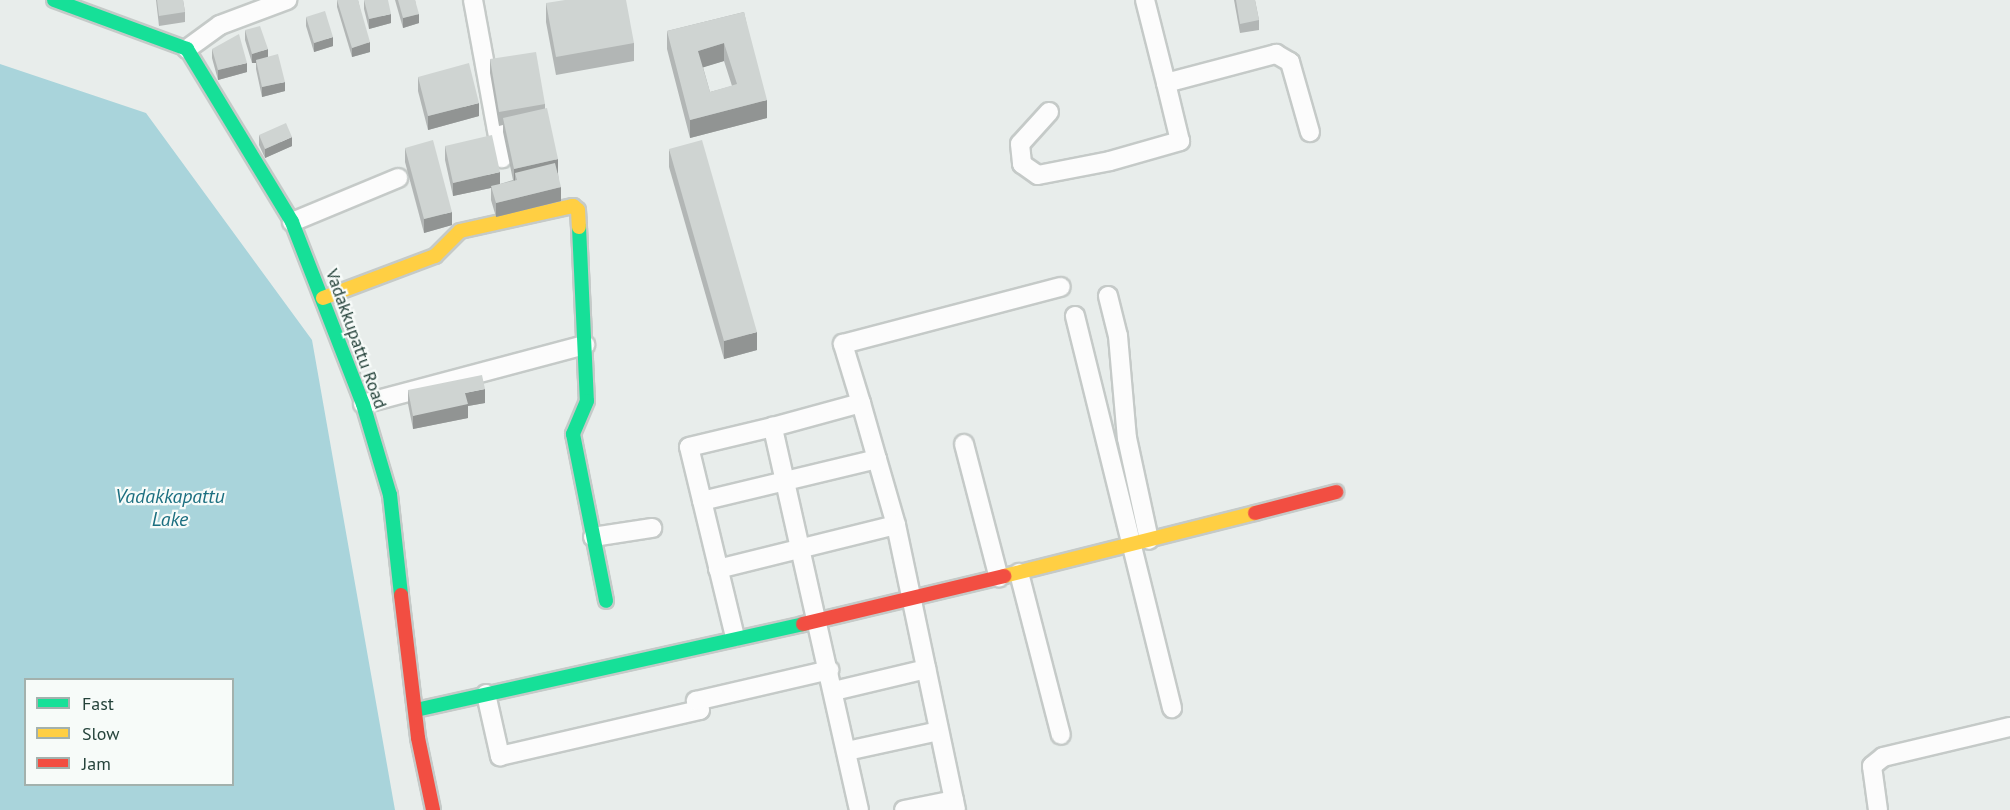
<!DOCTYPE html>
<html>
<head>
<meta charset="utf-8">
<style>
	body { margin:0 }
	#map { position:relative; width:2010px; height:810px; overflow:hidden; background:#e8edeb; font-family:"PT Sans",sans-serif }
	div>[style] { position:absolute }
	.water>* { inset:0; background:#a9d4db }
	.roads { filter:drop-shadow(2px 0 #c5cac8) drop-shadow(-2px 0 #c5cac8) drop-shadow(0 2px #c5cac8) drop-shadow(0 -2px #c5cac8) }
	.street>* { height:18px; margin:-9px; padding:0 9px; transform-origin:9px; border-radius:9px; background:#fcfcfc }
	.fast>* { height:14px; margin:-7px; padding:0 7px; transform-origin:7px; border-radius:7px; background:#16e098 }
	.slow>* { height:14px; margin:-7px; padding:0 7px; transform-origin:7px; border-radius:7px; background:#ffcf43 }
	.jam>* { height:14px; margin:-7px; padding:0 7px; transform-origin:7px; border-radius:7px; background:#f24e42 }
	.wall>* { inset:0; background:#b2b6b5 }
	.shaded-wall>* { inset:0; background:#919493 }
	.building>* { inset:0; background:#cfd4d2 }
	span { translate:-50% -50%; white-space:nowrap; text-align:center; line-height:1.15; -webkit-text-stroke:4.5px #f7fbf9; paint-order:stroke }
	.street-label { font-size:18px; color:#24423a }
	.water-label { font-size:20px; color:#1c6f80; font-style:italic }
	.legend { position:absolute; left:24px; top:678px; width:210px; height:108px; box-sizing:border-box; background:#f7fbf9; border:2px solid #a3b1ad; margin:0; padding:8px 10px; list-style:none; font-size:18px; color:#24423a }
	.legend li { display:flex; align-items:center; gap:12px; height:30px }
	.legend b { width:30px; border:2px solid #a3b1ad }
</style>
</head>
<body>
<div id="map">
	<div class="water">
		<div style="clip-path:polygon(evenodd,0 64px,146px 113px,312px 340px,395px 810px,0 810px,0 64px,26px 680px,232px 680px,232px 784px,26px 784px,26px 680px)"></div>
	</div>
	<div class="roads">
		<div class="street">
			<div style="left:473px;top:0;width:161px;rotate:79.6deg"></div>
			<div style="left:1145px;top:0;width:86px;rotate:75.8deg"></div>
			<div style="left:1166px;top:83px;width:114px;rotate:-14.8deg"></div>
			<div style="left:1276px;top:54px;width:16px;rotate:30deg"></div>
			<div style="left:1290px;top:62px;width:73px;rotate:74.1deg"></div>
			<div style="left:187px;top:49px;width:41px;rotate:-36deg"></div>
			<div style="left:220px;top:25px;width:72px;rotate:-20.5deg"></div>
			<div style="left:1049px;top:112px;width:43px;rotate:132.2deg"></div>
			<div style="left:1020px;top:144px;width:20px;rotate:84deg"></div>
			<div style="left:1022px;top:164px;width:19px;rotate:35deg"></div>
			<div style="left:1038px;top:175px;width:73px;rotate:-11deg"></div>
			<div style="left:1110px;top:161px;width:73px;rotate:-15.9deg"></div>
			<div style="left:1180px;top:141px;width:60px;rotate:-103.6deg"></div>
			<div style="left:292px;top:222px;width:115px;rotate:-22.5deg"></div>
			<div style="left:1108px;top:296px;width:41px;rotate:76deg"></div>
			<div style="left:1118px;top:336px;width:102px;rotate:85deg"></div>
			<div style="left:1127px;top:438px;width:104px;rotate:77.8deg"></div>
			<div style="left:1075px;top:316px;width:404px;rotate:76.1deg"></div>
			<div style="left:861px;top:403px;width:62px;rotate:-107deg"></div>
			<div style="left:843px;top:344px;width:225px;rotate:-14.7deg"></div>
			<div style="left:363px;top:404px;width:230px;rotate:-14.9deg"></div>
			<div style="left:964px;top:444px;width:138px;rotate:75.4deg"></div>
			<div style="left:702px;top:501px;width:180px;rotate:-13.5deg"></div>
			<div style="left:877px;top:459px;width:69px;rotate:73.9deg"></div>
			<div style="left:896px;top:525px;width:291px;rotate:78.1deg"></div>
			<div style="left:593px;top:537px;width:60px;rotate:-8.7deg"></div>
			<div style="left:718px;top:569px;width:183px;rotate:-13.9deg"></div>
			<div style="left:1019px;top:573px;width:167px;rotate:75.5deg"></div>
			<div style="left:735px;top:637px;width:195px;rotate:-103.6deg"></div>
			<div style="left:689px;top:447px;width:86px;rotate:-13.4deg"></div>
			<div style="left:834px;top:691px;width:95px;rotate:-13.4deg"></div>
			<div style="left:486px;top:694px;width:64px;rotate:77.3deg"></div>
			<div style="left:500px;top:756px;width:205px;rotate:-13deg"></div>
			<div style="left:700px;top:710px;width:10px;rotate:-114deg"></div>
			<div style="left:696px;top:701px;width:137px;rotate:-13.1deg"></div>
			<div style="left:847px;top:751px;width:94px;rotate:-12.3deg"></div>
			<div style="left:859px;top:810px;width:393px;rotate:-102.7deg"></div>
			<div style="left:773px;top:427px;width:91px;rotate:-15.3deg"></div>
			<div style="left:861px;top:403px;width:58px;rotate:74.1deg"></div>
			<div style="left:904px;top:810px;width:51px;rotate:-11.3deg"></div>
			<div style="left:1878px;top:810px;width:44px;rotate:-97.8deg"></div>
			<div style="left:1872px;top:766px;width:14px;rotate:-39deg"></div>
			<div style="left:1883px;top:757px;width:130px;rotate:-13.3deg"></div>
		</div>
		<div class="fast">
			<div style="left:54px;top:0;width:142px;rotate:20.2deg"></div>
			<div style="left:187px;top:49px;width:202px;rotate:58.7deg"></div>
			<div style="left:292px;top:222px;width:195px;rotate:68.7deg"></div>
			<div style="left:363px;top:404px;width:95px;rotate:73.5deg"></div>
			<div style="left:390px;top:495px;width:101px;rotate:83.7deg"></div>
			<div style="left:579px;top:227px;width:174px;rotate:87.4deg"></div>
			<div style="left:587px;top:401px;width:36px;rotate:113deg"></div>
			<div style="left:573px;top:434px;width:170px;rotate:78.8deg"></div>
			<div style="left:416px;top:710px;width:396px;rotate:-12.5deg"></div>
		</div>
		<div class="slow">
			<div style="left:323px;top:298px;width:120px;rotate:-20.6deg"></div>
			<div style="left:435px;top:256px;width:35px;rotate:-45deg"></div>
			<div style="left:460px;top:231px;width:116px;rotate:-12.5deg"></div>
			<div style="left:573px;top:206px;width:6px;rotate:39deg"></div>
			<div style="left:578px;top:210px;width:17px;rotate:87deg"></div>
			<div style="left:1004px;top:576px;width:259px;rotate:-14.1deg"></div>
		</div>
		<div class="jam">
			<div style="left:1255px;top:513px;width:84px;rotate:-14.5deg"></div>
			<div style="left:401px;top:595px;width:144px;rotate:83.2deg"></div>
			<div style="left:418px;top:738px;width:74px;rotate:78.2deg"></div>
			<div style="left:803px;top:624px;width:207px;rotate:-13.4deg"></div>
		</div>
	</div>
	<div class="wall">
		<div style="clip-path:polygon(156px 0,183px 0,185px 12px,185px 22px,159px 26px)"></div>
		<div style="clip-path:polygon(337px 0,358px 0,370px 52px,352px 57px,337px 7px)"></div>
		<div style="clip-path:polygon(364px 0,391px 23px,369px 29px,364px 9px)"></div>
		<div style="clip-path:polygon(395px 0,415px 0,419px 23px,403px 28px)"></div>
		<div style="clip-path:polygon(1234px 0,1255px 0,1259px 20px,1259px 30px,1240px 33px)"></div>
		<div style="clip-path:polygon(546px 3px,634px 43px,634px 61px,556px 75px,546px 22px)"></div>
		<div style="clip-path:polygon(evenodd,744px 12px,767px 118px,690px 138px,667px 49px,667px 31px,744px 12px,724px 61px,732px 86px,710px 92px,703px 67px,724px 61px)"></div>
		<div style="clip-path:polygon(306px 17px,333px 46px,314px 52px,306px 26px)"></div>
		<div style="clip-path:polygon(245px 30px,268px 57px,285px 91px,262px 97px,256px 69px,256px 62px,252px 63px,245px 40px)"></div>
		<div style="clip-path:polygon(212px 49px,247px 72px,218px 80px,212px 58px)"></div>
		<div style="clip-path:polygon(490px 59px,545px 104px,545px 108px,558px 173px,561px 201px,496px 217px,491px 200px,491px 188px,453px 196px,445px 160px,445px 146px,500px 184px,513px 180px,503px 132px,503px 125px,499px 126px,490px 73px)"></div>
		<div style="clip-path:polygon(418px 77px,479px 116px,428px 130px,418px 91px)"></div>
		<div style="clip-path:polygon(259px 135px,292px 146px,265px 158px,259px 145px)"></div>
		<div style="clip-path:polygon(405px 148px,452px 225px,424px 233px,405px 162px)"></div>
		<div style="clip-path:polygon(669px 149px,757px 350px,724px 359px,669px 167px)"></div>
		<div style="clip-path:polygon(408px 390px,485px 403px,468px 406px,468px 418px,413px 429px,408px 404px)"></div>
	</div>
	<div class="shaded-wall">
		<div style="clip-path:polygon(391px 14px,391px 23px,369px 29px,369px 19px)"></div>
		<div style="clip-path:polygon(419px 14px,419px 23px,403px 28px,403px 18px)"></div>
		<div style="clip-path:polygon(333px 37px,333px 46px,314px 52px,314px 43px)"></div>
		<div style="clip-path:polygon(370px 42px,370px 52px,352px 57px,352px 48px)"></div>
		<div style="clip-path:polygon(724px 43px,724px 61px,698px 69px,698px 51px)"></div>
		<div style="clip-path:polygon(268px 49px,268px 59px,256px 60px,256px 63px,252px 63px,252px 54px)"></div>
		<div style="clip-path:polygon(247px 63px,247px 72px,218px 80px,218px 70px)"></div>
		<div style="clip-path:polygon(285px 82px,285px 91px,262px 97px,262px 87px)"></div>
		<div style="clip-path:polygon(767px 100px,767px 118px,690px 138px,690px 120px)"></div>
		<div style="clip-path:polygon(479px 103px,479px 116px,428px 130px,428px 116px)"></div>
		<div style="clip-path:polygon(292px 137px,292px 146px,265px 158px,265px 149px)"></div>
		<div style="clip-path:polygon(558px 159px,558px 173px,515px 173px,515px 182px,514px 183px,514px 169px)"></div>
		<div style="clip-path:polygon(500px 172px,500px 186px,453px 196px,453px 183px)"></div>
		<div style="clip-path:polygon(561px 187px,561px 201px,496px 217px,496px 203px)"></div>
		<div style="clip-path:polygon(452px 212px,452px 225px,424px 233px,424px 219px)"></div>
		<div style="clip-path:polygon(757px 332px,757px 350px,724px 359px,724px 341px)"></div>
		<div style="clip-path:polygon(485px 389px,485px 403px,468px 406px,468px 418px,413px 429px,413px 416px,465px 393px)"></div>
	</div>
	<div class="building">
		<div style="clip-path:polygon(157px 0,183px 0,185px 12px,159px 16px)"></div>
		<div style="clip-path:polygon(337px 0,358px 0,370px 42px,352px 48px)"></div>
		<div style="clip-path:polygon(364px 0,388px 0,391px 14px,369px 19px)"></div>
		<div style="clip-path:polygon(398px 0,415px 0,419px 14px,403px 18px)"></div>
		<div style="clip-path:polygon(565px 0,626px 0,634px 43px,556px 57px,546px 3px)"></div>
		<div style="clip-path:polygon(1236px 0,1255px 0,1259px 20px,1240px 24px)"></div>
		<div style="clip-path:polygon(325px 11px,333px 37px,314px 43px,306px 17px)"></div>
		<div style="clip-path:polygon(evenodd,744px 12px,767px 100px,690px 120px,667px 31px,744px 12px,724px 43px,737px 84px,710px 92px,698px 51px,724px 43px)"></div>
		<div style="clip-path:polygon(260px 26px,268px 49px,252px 54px,245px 30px)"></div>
		<div style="clip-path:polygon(239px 34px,247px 63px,218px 70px,212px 49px)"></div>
		<div style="clip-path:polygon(536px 52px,545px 104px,499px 112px,490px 59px)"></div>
		<div style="clip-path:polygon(278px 54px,285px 82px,262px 87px,256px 60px)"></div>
		<div style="clip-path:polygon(469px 63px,479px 103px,428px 116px,418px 77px)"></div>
		<div style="clip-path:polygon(547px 108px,558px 159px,514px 169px,503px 118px)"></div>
		<div style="clip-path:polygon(286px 123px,292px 137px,265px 149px,259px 135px)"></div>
		<div style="clip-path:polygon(492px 135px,500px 172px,453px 183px,445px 146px)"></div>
		<div style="clip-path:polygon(433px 140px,452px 212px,424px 219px,405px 148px)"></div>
		<div style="clip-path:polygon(702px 140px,757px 332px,724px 341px,669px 149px)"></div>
		<div style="clip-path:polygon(555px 163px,561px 187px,496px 203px,491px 186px,517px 180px,515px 173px)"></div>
		<div style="clip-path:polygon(482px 375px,485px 389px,465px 393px,468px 404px,413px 416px,408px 390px)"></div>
	</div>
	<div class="street-label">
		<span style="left:356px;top:339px;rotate:70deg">Vadakkupattu Road</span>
	</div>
	<div class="water-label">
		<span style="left:170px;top:508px">Vadakkapattu<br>Lake</span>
	</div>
	<ul class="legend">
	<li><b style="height:8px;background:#16e098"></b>Fast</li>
	<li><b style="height:8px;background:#ffcf43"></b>Slow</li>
	<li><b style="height:8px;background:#f24e42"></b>Jam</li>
	</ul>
</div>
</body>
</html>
